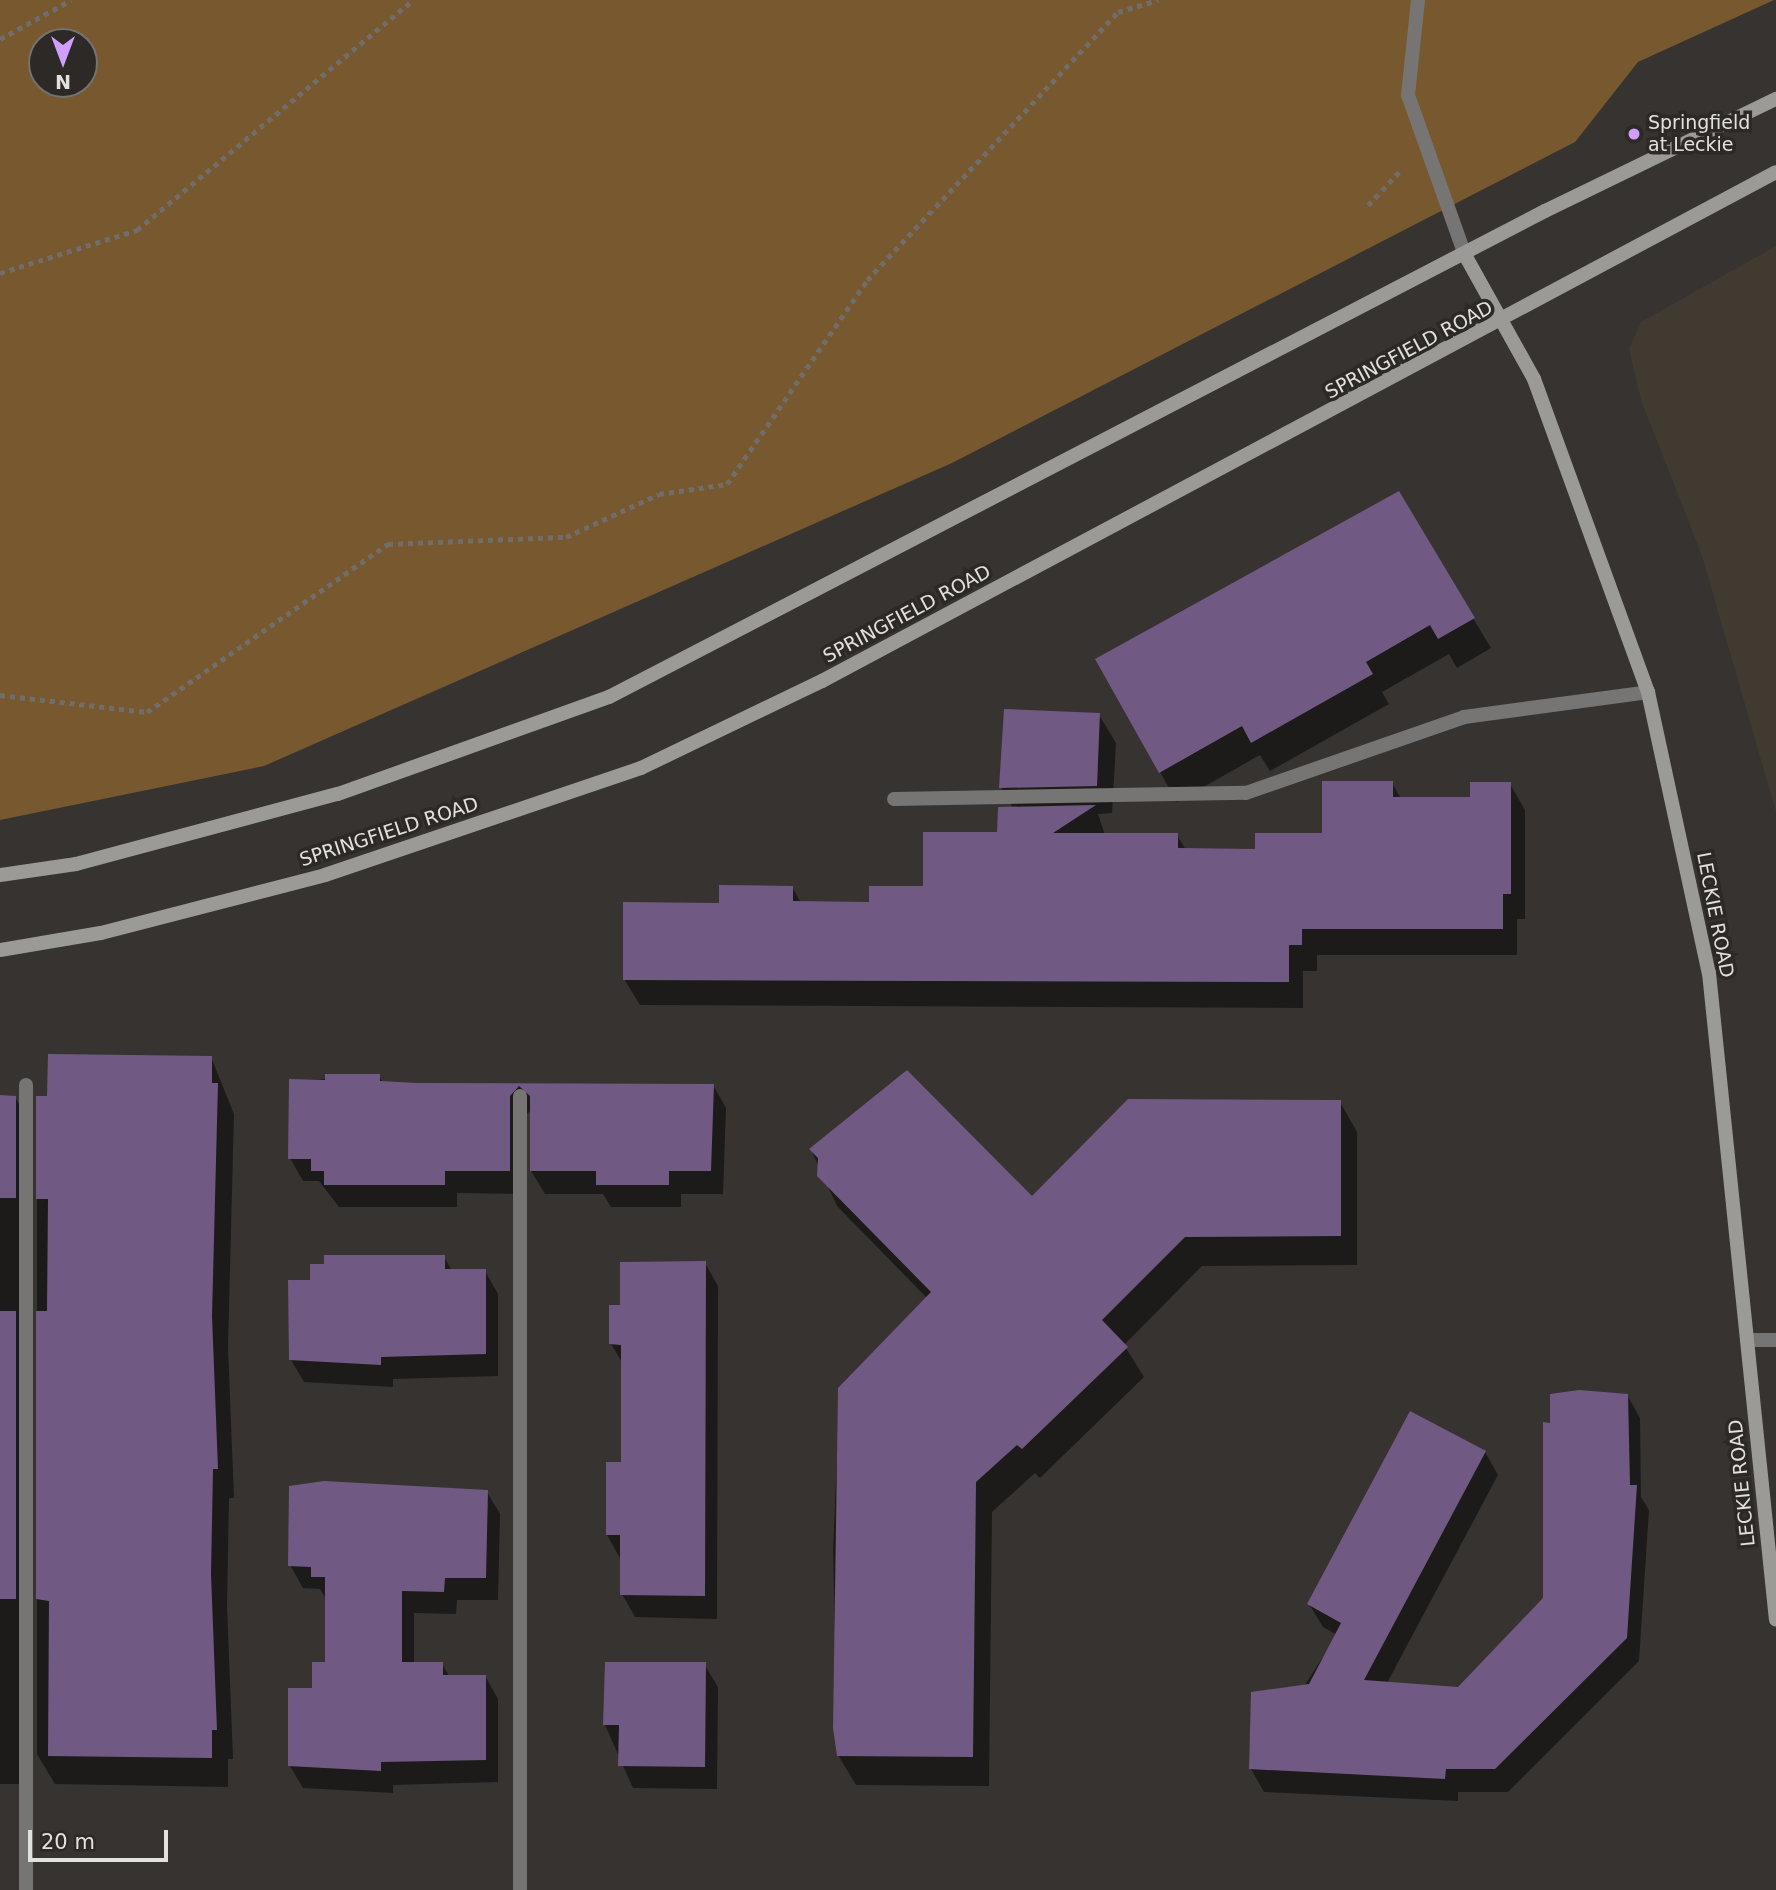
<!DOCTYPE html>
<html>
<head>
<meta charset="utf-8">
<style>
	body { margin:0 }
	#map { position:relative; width:1776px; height:1890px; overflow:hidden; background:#363330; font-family:"DejaVu Sans",sans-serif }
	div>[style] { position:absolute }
	.built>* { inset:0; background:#413a31 }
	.forest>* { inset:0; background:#77582f }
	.shadow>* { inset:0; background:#0007 }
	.building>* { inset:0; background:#705a84 }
	.path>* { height:4.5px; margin-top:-2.25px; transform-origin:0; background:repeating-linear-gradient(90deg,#706d6a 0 5px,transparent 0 10px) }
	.service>* { height:14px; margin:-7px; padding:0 7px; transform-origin:7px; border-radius:7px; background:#777573 }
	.secondary>* { height:14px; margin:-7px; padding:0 7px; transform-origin:7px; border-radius:7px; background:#9c9a97 }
	.dots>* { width:19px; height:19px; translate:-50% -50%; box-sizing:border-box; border:4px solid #2c2926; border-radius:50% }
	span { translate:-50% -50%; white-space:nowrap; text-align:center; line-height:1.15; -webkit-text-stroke:7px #2c2926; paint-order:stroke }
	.poi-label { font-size:19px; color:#e3e1de }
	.left { translate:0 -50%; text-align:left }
	.street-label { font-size:19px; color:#e3e1de }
	.north { position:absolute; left:28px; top:28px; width:70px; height:70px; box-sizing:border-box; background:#2c2926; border:2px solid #757370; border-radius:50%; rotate:180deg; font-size:19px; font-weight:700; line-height:28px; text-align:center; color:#e3e1de }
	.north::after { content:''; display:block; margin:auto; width:24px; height:32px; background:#d19dfe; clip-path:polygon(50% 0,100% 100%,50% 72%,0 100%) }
	.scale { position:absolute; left:28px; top:1830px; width:140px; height:32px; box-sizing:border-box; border:4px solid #e3e1de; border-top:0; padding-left:9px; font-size:21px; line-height:24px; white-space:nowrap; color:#e3e1de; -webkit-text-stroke:5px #2c2926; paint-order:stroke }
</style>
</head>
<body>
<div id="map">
	<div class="built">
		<div style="clip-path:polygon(1776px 246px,1776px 812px,1702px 556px,1641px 400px,1629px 349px,1641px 322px)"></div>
	</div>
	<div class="forest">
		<div style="clip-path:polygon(evenodd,0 0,1774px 0,1638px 62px,1575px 142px,952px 463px,264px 766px,0 820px,0 0,42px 42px,84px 42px,84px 84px,42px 84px,42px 42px)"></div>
	</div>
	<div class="shadow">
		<div style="clip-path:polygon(1398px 494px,1491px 648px,1457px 668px,1449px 654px,1382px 692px,1389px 704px,1270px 771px,1260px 755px,1177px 802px,1097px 660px)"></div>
		<div style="clip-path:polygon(1099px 715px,1116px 743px,1112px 813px,1098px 814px,1105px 835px,1177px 835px,1186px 850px,1257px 851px,1323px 835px,1392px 783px,1401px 799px,1472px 799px,1510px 784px,1525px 810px,1525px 919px,1517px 919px,1517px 955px,1317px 955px,1317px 971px,1303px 971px,1303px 1008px,640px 1005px,624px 979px,721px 905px,792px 887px,801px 903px,870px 904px,924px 887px,998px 833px,1013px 808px,1001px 787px)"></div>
		<div style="clip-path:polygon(211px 1057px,234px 1114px,228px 1347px,234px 1498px,229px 1498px,227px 1605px,233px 1759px,228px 1759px,228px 1787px,55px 1784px,37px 1754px,37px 1098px)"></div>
		<div style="clip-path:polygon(379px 1076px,383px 1083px,417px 1085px,713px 1085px,726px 1108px,723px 1194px,681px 1194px,681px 1207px,611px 1207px,603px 1194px,545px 1194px,531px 1171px,531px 1110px,522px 1119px,522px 1194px,457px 1193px,457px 1207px,339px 1207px,319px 1181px,303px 1181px,290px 1158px,291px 1081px)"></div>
		<div style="clip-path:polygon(0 1097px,15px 1097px,32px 1127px,32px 1784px,0 1784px)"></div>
		<div style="clip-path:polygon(1340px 1102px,1357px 1132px,1357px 1265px,1202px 1266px,1124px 1345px,1144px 1377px,1040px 1478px,1035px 1473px,992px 1512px,989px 1786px,856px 1785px,838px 1755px,833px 1551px,840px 1389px,927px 1298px,837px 1206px,811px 1150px,1032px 1198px)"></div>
		<div style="clip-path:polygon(444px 1257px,452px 1271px,485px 1271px,498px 1294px,498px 1376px,393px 1379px,393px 1387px,304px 1382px,291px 1360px,312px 1282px)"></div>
		<div style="clip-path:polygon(705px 1263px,718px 1286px,717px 1619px,635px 1617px,622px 1594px,620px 1558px,607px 1535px,622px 1463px,623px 1364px,611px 1344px)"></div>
		<div style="clip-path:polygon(1627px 1395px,1640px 1418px,1641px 1497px,1649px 1510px,1639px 1661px,1508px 1792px,1458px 1792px,1458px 1801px,1264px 1792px,1251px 1769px,1337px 1635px,1323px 1627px,1309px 1604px,1485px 1452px,1498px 1475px,1387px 1683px,1459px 1689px,1545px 1598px,1552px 1425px)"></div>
		<div style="clip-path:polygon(378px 1484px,416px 1492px,487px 1492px,500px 1514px,498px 1600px,457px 1600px,456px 1614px,414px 1613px,414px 1664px,442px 1664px,449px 1676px,485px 1676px,498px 1699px,498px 1782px,393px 1785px,393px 1793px,303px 1788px,290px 1766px,327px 1664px,326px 1599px,320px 1589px,303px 1588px,290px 1565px,291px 1488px)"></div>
		<div style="clip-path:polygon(704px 1664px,718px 1687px,717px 1789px,633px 1788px,605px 1725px)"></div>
	</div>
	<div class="building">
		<div style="clip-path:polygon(1399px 491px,1475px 618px,1438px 639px,1430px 625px,1366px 662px,1373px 674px,1251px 743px,1242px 726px,1159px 773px,1095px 659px)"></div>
		<div style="clip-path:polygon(1004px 709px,1100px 713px,1097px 786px,999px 788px)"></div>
		<div style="clip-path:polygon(1322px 781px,1393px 781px,1393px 797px,1470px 797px,1470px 782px,1511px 782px,1511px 894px,1503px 894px,1503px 929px,1302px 929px,1302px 945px,1289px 945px,1289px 982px,623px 980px,623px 902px,719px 903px,719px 885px,793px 886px,793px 901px,869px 902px,869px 886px,923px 886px,923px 832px,997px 832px,998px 807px,1096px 805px,1053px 833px,1178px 833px,1178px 848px,1255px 849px,1255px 833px,1322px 833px)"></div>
		<div style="clip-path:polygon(48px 1054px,212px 1056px,212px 1083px,218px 1083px,212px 1316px,218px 1469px,213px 1469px,211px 1574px,217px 1730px,212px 1730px,212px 1758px,48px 1756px,49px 1601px,36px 1599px,36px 1311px,47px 1311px,48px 1199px,36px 1199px,36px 1096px,47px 1096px)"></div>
		<div style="clip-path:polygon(907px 1070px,1032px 1196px,1128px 1099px,1341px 1100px,1341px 1236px,1185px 1237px,1102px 1320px,1128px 1347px,1022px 1449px,1017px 1445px,976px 1482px,973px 1757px,837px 1756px,833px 1728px,838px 1388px,931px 1292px,817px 1176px,818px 1158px,809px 1149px)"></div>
		<div style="clip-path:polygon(325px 1074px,380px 1074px,380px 1081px,417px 1083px,714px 1084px,711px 1171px,669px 1171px,669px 1185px,596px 1185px,596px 1171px,530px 1171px,530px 1096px,519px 1086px,510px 1096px,510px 1171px,445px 1171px,445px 1185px,324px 1185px,324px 1171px,311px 1171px,311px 1159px,288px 1159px,289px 1079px,325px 1080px)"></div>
		<div style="clip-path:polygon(0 1095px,16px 1096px,16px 1198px,0 1198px)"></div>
		<div style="clip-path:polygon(324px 1255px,445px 1255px,445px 1269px,486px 1269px,486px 1354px,381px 1357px,381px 1365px,289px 1360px,288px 1280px,310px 1280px,310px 1264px,324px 1264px)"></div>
		<div style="clip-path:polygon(706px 1261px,705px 1596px,620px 1595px,620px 1535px,606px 1535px,606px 1462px,621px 1462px,621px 1345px,609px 1344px,609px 1305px,620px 1305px,620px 1262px)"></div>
		<div style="clip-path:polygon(0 1311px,16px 1311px,16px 1599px,0 1599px)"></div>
		<div style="clip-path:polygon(1579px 1390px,1628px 1394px,1630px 1485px,1637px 1485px,1627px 1638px,1495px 1769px,1446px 1769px,1445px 1779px,1249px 1769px,1251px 1692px,1309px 1684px,1341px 1623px,1307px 1604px,1410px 1411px,1486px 1451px,1364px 1680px,1458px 1687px,1543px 1598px,1543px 1422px,1550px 1423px,1550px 1394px)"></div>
		<div style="clip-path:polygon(324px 1481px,488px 1490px,486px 1578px,445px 1578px,444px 1592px,402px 1591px,402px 1662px,443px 1662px,443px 1675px,486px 1675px,486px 1760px,381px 1762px,381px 1771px,288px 1766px,288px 1688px,312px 1688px,312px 1662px,325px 1662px,325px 1577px,311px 1577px,311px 1567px,288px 1566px,289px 1486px)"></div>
		<div style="clip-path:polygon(605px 1662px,706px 1662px,705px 1767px,618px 1766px,619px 1725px,603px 1725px)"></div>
	</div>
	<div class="path">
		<div style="left:0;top:39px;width:81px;rotate:-28.8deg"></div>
		<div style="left:1368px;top:205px;width:48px;rotate:-46.7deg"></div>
		<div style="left:0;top:273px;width:144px;rotate:-17.4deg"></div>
		<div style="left:137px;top:230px;width:359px;rotate:-39.8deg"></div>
		<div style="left:0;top:695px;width:148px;rotate:6.6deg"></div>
		<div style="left:147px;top:712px;width:294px;rotate:-34.9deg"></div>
		<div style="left:388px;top:544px;width:178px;rotate:-2.3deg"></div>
		<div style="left:566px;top:537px;width:102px;rotate:-24.8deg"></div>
		<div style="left:659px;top:494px;width:69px;rotate:-8.4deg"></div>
		<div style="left:727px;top:484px;width:247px;rotate:-55.5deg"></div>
		<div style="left:867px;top:280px;width:367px;rotate:-46.9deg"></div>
		<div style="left:1118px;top:12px;width:42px;rotate:-16.7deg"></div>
	</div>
	<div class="service">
		<div style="left:1418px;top:0;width:96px;rotate:96deg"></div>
		<div style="left:1408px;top:95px;width:170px;rotate:70.4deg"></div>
		<div style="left:894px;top:799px;width:352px;rotate:-1deg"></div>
		<div style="left:1246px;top:793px;width:231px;rotate:-19.2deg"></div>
		<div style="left:1464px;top:717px;width:186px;rotate:-7.7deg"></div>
		<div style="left:26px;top:1085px;width:805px;rotate:90deg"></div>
		<div style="left:520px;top:1096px;width:794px;rotate:90deg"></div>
		<div style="left:1747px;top:1340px;width:29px"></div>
	</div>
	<div class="secondary">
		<div style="left:1465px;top:255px;width:142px;rotate:60.9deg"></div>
		<div style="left:1534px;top:379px;width:333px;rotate:70deg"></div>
		<div style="left:1648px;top:692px;width:288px;rotate:77.8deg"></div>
		<div style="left:1709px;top:973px;width:650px;rotate:84.09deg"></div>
		<div style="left:0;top:875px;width:77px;rotate:-8.2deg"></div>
		<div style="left:76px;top:864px;width:271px;rotate:-15deg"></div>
		<div style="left:338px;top:794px;width:288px;rotate:-19.7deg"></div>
		<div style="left:609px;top:697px;width:1055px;rotate:-27.44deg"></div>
		<div style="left:1545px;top:211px;width:257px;rotate:-25.9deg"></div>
		<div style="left:0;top:950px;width:102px;rotate:-9.6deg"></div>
		<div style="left:101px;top:933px;width:231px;rotate:-14.5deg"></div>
		<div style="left:325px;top:875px;width:334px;rotate:-18.7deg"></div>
		<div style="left:641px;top:768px;width:201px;rotate:-25.7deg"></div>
		<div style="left:822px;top:681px;width:1081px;rotate:-28.08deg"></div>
	</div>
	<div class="dots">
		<div style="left:1634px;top:134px;background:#d19dfe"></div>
	</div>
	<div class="poi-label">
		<span class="left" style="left:1648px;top:134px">Springfield<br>at Leckie</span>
	</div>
	<div class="street-label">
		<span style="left:1409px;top:350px;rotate:-28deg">SPRINGFIELD ROAD</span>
		<span style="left:907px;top:614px;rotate:-28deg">SPRINGFIELD ROAD</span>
		<span style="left:389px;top:832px;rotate:-18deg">SPRINGFIELD ROAD</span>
		<span style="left:1715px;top:915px;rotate:79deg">LECKIE ROAD</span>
		<span style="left:1742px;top:1483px;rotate:-96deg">LECKIE ROAD</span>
	</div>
	<div class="north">N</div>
	<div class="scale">20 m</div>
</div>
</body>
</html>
